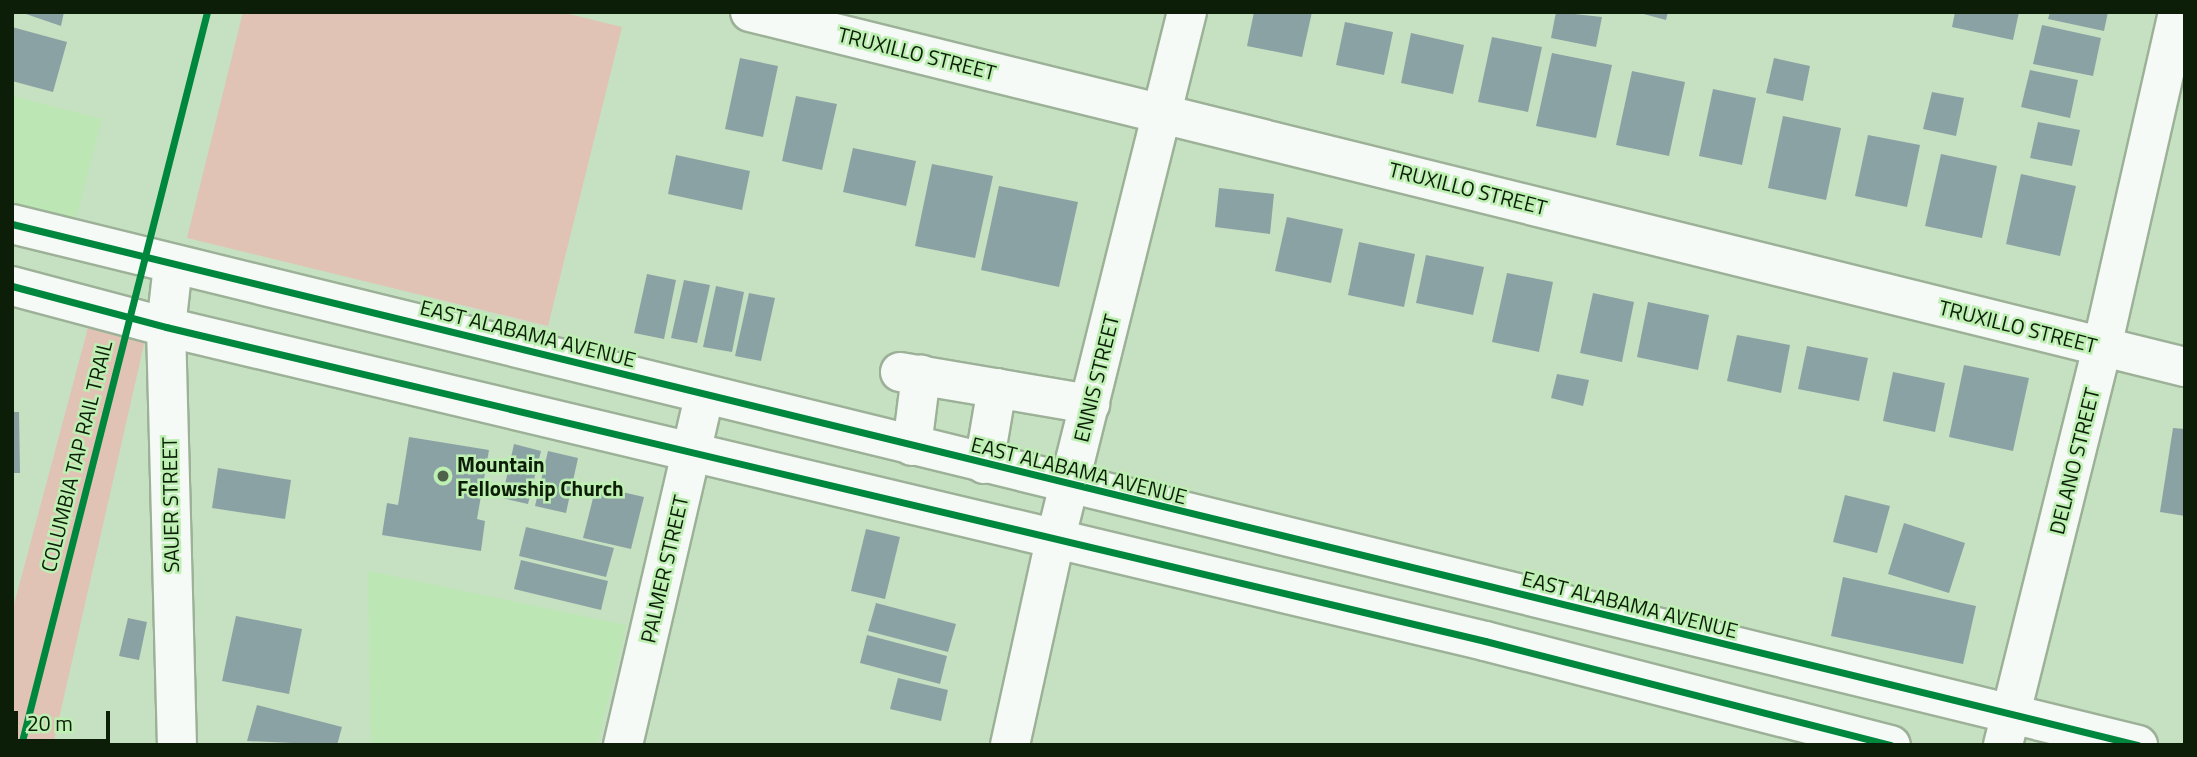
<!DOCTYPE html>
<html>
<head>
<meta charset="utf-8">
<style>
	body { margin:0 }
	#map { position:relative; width:2197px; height:757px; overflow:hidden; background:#c6e1c1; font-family:"Titillium Web",sans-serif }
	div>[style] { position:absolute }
	.built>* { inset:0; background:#bce6b3 }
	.green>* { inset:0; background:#e0c3b5 }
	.building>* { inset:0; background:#8ba2a4 }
	.roads { filter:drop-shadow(2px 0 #9cb198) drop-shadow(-2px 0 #9cb198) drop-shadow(0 2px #9cb198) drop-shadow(0 -2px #9cb198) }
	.minor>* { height:38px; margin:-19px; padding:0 19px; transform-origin:19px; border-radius:19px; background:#f6faf6 }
	.cycleway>* { height:7px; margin:-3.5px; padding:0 3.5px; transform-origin:3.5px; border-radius:3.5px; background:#00873e }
	.dots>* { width:19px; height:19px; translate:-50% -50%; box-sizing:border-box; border:4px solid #beefb3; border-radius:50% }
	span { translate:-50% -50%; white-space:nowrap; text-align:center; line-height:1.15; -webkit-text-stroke:5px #beefb3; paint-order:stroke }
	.street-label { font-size:21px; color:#0c1e07 }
	.poi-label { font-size:21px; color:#0c1e07; font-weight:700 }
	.left { translate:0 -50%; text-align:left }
	.frame { position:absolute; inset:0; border:14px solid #0c1e07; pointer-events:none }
	.scale { position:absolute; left:14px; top:711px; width:96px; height:32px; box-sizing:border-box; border:4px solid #0c1e07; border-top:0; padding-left:9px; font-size:21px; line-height:24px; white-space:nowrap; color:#0c1e07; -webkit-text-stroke:5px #beefb3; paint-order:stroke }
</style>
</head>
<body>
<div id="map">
	<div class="built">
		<div style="clip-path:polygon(12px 96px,102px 119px,75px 222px,12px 207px)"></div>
		<div style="clip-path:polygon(368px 571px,626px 625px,597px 745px,371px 745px)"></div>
	</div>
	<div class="green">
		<div style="clip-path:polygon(243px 12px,561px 12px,622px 27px,548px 326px,187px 238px)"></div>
		<div style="clip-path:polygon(90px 320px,145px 340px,53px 745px,12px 745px,12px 612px)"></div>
	</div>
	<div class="building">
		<div style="clip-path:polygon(20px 12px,64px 12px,61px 26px)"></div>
		<div style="clip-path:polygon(1254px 12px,1312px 12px,1302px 57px,1247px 46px)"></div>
		<div style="clip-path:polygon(1556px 12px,1602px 17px,1596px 47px,1551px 38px)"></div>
		<div style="clip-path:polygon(1636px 12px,1668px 12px,1666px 20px)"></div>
		<div style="clip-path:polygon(1955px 12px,2019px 12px,2013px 40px,1952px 27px)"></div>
		<div style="clip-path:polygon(2050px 12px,2108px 12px,2104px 31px,2048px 19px)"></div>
		<div style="clip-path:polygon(1345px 22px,1393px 32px,1384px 75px,1336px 65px)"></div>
		<div style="clip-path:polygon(2042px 25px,2101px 38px,2093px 76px,2033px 64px)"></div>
		<div style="clip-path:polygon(12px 27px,67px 42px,53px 92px,12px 81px)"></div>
		<div style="clip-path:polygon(1411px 33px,1464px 45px,1453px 94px,1401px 83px)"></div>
		<div style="clip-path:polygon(1492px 37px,1542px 47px,1528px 112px,1478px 102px)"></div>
		<div style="clip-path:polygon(1552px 53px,1612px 65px,1596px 138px,1536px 126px)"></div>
		<div style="clip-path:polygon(740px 58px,778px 66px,763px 137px,725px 129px)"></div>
		<div style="clip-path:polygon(1774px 58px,1810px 66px,1803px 101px,1766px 93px)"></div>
		<div style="clip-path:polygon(2030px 70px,2078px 80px,2070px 118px,2021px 107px)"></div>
		<div style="clip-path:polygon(1632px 71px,1685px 82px,1669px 156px,1616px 145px)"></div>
		<div style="clip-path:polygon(1713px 89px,1756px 98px,1742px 165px,1699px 156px)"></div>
		<div style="clip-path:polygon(1932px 92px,1964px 98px,1956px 136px,1923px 129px)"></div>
		<div style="clip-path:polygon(796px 96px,837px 104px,822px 170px,782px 161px)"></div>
		<div style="clip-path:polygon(1783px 116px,1841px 128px,1826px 200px,1768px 188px)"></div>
		<div style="clip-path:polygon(2038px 122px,2080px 130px,2072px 166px,2030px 158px)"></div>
		<div style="clip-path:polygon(1868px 135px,1920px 145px,1907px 207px,1855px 196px)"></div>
		<div style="clip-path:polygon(853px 148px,916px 161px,906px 206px,843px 192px)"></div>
		<div style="clip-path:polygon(1941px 154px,1997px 166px,1982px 238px,1925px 226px)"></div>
		<div style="clip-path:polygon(676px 155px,750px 171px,742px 210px,668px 194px)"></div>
		<div style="clip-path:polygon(932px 164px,993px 176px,975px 258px,915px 246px)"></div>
		<div style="clip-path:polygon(2021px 174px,2076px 186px,2060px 256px,2006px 244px)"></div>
		<div style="clip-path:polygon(999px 186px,1078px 202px,1059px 287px,981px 270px)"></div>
		<div style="clip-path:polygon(1219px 188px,1274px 194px,1270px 234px,1215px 227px)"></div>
		<div style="clip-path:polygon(1287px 217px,1343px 229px,1331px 283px,1275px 271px)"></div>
		<div style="clip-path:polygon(1359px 242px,1415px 254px,1404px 307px,1348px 295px)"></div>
		<div style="clip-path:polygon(1426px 255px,1484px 267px,1473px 315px,1416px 303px)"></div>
		<div style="clip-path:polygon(1507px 273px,1553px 282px,1539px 352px,1492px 342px)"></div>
		<div style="clip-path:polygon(647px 274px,676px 280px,664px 339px,634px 333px)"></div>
		<div style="clip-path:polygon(684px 280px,710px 285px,697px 343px,671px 338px)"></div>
		<div style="clip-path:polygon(716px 286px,744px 292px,732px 352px,703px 347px)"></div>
		<div style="clip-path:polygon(749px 293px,775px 298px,761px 361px,735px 356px)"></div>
		<div style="clip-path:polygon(1593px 293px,1634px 302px,1622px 362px,1580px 353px)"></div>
		<div style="clip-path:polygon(1648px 302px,1709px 315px,1698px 370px,1637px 357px)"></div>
		<div style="clip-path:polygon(1737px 335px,1790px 345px,1781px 393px,1727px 381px)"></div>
		<div style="clip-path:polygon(1807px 346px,1868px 358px,1859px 401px,1798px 389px)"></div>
		<div style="clip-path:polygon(1964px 365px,2029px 378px,2013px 451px,1949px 437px)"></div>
		<div style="clip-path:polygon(1893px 372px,1945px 383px,1935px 432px,1883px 421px)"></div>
		<div style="clip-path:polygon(1557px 374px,1589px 380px,1583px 406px,1551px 398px)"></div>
		<div style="clip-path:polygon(12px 412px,19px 412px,20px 473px,12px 473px)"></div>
		<div style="clip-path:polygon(2173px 428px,2185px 429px,2185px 516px,2160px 512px)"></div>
		<div style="clip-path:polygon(409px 437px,489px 450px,477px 519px,485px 521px,481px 551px,382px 535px,387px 503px,398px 505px)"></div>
		<div style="clip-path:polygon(514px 444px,541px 451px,528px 504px,502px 498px)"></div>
		<div style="clip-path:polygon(548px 451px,578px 458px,566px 513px,535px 506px)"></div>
		<div style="clip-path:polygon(218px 468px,291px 480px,285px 519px,212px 508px)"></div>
		<div style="clip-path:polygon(596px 486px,644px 497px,631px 549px,583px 538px)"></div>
		<div style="clip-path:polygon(1845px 495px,1890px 506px,1877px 553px,1833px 542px)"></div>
		<div style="clip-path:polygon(1904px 523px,1965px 543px,1949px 593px,1888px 574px)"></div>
		<div style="clip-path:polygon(526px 527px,614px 548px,606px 577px,519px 556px)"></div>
		<div style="clip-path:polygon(866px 529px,900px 537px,885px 599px,851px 591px)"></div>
		<div style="clip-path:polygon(521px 560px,608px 581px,601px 610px,514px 589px)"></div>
		<div style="clip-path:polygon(1843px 577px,1976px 606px,1963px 664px,1831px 636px)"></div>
		<div style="clip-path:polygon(876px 603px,956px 624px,948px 652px,868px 631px)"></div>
		<div style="clip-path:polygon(236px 616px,302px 629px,289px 694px,222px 681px)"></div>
		<div style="clip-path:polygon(128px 618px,147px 622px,139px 660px,119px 656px)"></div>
		<div style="clip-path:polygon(867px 635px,947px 656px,940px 684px,860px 663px)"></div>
		<div style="clip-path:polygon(898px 678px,948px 690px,941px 721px,890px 709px)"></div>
		<div style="clip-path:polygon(257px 705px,342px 727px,337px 745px,247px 741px)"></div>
	</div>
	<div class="roads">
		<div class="minor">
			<div style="left:750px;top:12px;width:1478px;rotate:13.9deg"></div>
			<div style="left:12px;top:224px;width:2189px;rotate:13.77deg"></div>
			<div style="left:173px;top:265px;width:62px;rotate:96.4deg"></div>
			<div style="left:166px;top:327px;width:418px;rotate:88.5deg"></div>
			<div style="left:12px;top:286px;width:159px;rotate:14.9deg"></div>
			<div style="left:166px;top:327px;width:1356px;rotate:13.39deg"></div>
			<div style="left:1485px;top:641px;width:419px;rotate:14.4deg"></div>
			<div style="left:900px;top:372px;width:193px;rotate:9.6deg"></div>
			<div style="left:912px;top:446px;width:72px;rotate:-82.8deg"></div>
			<div style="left:984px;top:464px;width:77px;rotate:-80.3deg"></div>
			<div style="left:623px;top:745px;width:360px;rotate:-76.9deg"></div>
			<div style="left:1010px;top:745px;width:209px;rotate:-77.6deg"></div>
			<div style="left:1055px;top:541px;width:545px;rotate:-75.99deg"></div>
			<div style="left:2003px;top:745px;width:410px;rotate:-76deg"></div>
			<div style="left:2102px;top:347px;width:344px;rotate:-77.2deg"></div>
		</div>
	</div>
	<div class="cycleway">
		<div style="left:12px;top:224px;width:2189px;rotate:13.77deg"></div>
		<div style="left:12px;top:286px;width:159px;rotate:14.9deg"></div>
		<div style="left:166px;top:327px;width:1356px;rotate:13.39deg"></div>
		<div style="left:1485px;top:641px;width:419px;rotate:14.4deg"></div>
		<div style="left:21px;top:745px;width:756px;rotate:-75.76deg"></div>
	</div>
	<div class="dots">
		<div style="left:443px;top:476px;background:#4d6248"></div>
	</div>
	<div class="street-label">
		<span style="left:917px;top:53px;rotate:14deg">TRUXILLO STREET</span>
		<span style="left:1468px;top:188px;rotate:14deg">TRUXILLO STREET</span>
		<span style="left:2018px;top:326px;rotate:14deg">TRUXILLO STREET</span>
		<span style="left:528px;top:333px;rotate:14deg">EAST ALABAMA AVENUE</span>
		<span style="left:1096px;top:378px;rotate:-76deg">ENNIS STREET</span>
		<span style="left:76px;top:456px;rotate:-76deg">COLUMBIA TAP RAIL TRAIL</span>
		<span style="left:2074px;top:461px;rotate:-76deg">DELANO STREET</span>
		<span style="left:1079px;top:470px;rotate:14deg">EAST ALABAMA AVENUE</span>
		<span style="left:170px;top:505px;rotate:-91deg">SAUER STREET</span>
		<span style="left:664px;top:569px;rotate:-77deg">PALMER STREET</span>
		<span style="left:1630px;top:604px;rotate:14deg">EAST ALABAMA AVENUE</span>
	</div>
	<div class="poi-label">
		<span class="left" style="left:457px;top:476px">Mountain<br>Fellowship Church</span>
	</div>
	<div class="frame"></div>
	<div class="scale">20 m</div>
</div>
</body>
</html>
